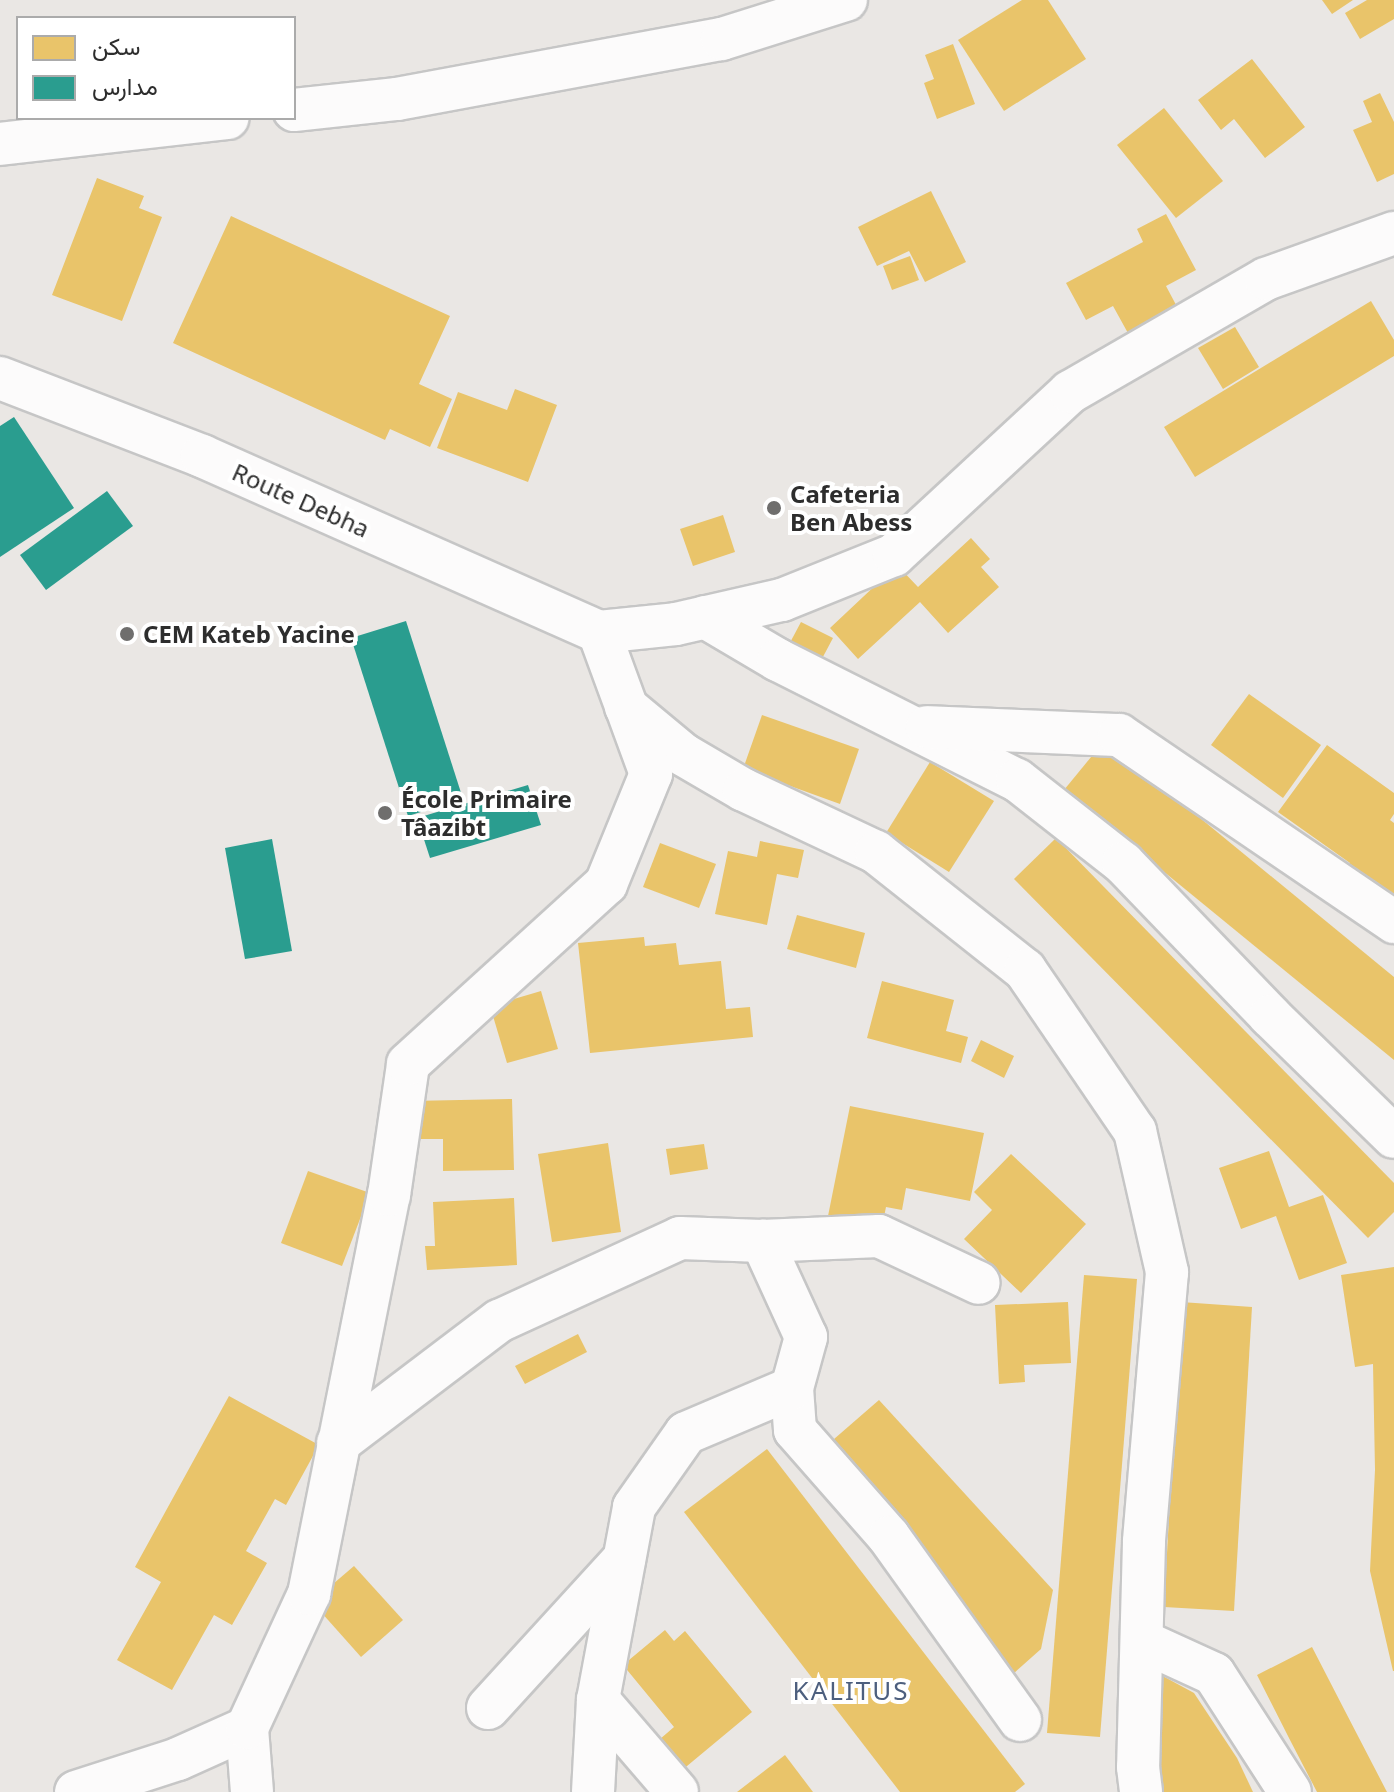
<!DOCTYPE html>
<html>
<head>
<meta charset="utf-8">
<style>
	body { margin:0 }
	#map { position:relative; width:1394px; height:1792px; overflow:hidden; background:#eae7e4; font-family:"Noto Sans",Vazirmatn,sans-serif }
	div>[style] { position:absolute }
	.homes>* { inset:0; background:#e9c46a }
	.schools>* { inset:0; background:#2a9d8f }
	.roads { filter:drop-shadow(2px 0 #c6c6c6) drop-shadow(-2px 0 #c6c6c6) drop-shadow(0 2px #c6c6c6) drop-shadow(0 -2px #c6c6c6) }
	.minor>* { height:42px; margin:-21px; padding:0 21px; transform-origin:21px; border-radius:21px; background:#fcfbfb }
	.dots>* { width:22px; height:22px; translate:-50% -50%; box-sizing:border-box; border:4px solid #fff; border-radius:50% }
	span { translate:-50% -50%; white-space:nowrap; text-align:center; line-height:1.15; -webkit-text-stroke:8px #fff; paint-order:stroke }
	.poi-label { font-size:24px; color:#2d2d2d; font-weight:700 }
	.left { translate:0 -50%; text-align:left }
	.street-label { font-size:24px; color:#2d2d2d }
	.neighbourhood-label { font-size:26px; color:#4d5f7e; letter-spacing:2px }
	.legend { position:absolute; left:16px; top:16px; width:280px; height:104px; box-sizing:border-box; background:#fff; border:2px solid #ababab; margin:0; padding:10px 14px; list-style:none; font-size:24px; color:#2d2d2d }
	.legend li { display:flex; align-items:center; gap:16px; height:40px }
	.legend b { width:40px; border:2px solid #ababab }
</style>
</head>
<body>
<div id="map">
	<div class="homes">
		<div style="clip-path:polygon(1022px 0,1048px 0,1086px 59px,1004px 111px,958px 40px)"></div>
		<div style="clip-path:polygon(1322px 0,1353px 0,1332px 14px)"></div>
		<div style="clip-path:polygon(1367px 0,1394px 0,1394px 19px,1360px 39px,1345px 13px)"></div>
		<div style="clip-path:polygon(953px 44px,975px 104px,937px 119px,924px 83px,934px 79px,925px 55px)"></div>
		<div style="clip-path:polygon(1252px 59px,1305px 127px,1265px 158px,1234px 119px,1221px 130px,1198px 100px)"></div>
		<div style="clip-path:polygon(1380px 93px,1394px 122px,1394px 174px,1377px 182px,1353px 130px,1372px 122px,1363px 101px)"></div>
		<div style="clip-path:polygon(1164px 108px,1223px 181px,1176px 218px,1117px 145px)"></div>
		<div style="clip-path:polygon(97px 178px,144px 196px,139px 208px,162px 217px,122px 321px,52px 295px)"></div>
		<div style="clip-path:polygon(931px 191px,966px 262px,925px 282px,909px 251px,877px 266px,858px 227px)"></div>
		<div style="clip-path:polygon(1166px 214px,1196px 270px,1166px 286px,1183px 318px,1134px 344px,1113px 306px,1086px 320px,1066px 283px,1143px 242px,1137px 229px)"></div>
		<div style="clip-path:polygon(231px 216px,450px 316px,419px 384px,452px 399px,430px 447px,390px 429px,385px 440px,173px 343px)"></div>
		<div style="clip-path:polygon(910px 256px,919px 280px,892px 290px,883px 266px)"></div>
		<div style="clip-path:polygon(1371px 301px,1394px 340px,1394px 356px,1195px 477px,1164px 427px)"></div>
		<div style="clip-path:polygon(1235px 327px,1259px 367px,1223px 389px,1198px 348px)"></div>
		<div style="clip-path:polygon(515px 389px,557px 405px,528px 482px,437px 448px,458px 392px,507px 410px)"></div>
		<div style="clip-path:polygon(723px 515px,735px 552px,693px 566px,680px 529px)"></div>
		<div style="clip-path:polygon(971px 538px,990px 559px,981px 567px,999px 587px,948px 633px,920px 602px,858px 659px,830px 628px,897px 565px,918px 587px)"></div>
		<div style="clip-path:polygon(801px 622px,833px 638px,817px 668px,785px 652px)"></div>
		<div style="clip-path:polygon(1249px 694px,1321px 745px,1283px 798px,1211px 745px)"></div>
		<div style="clip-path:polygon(762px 715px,859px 749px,840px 804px,743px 769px)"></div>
		<div style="clip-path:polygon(1105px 740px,1394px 977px,1394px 1060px,1064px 790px)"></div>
		<div style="clip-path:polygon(1327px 745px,1394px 793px,1394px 814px,1390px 820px,1394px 823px,1394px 914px,1340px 876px,1350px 863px,1278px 812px)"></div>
		<div style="clip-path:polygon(930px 762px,994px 801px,949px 872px,886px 833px)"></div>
		<div style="clip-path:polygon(1056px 838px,1394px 1183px,1394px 1212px,1368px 1238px,1014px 879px)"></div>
		<div style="clip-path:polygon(760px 841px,804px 850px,798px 878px,777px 874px,767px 925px,715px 914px,728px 851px,757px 857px)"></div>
		<div style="clip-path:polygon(660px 843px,716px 864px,699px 908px,643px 887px)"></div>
		<div style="clip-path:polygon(797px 915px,865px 933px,856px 968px,787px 949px)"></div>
		<div style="clip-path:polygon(644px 937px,645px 946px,676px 943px,679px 965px,721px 961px,726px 1009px,750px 1007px,753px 1037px,590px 1053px,578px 943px)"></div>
		<div style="clip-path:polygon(882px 981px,954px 1000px,946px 1031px,968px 1037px,961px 1063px,867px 1038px)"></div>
		<div style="clip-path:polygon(541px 991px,558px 1049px,507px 1063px,490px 1006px)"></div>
		<div style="clip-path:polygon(981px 1040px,1014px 1056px,1004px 1078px,971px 1061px)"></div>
		<div style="clip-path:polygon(512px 1099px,514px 1170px,443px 1171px,443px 1139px,411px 1139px,410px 1101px)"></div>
		<div style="clip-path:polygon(850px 1106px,984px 1133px,970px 1201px,906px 1188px,902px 1210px,886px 1207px,882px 1227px,828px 1216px)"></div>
		<div style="clip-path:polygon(608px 1143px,621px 1232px,552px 1242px,538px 1154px)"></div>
		<div style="clip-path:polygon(704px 1144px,708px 1169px,670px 1175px,666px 1149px)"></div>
		<div style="clip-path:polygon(1269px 1151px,1289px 1207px,1323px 1195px,1347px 1263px,1299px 1280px,1276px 1216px,1241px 1229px,1219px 1168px)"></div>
		<div style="clip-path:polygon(1011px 1154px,1086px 1224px,1021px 1293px,964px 1239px,992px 1210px,974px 1192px)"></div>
		<div style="clip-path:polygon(308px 1171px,370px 1193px,342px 1266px,281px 1243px)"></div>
		<div style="clip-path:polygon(514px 1198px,517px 1265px,427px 1270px,425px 1246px,435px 1246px,433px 1202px)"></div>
		<div style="clip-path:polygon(1394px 1267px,1394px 1671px,1393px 1671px,1370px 1571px,1375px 1470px,1373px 1364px,1355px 1367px,1341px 1275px)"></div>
		<div style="clip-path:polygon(1084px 1275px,1137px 1279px,1100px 1737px,1047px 1733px)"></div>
		<div style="clip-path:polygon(1068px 1302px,1071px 1363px,1024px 1365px,1025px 1382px,999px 1384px,995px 1305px)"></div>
		<div style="clip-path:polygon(1181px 1302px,1252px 1307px,1234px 1611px,1164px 1607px)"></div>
		<div style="clip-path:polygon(578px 1334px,587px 1352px,525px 1384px,515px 1366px)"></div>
		<div style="clip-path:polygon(229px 1396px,319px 1445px,286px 1505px,275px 1499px,246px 1551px,267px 1563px,232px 1625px,214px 1615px,172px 1690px,117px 1660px,161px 1582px,135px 1567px)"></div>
		<div style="clip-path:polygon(879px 1400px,1053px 1590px,1041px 1649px,1013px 1674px,826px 1446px)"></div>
		<div style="clip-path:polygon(767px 1449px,1025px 1784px,1015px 1792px,900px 1792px,684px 1512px)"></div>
		<div style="clip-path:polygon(354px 1566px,403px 1620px,361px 1657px,312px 1602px)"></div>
		<div style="clip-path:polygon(665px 1630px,674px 1641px,685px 1631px,752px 1712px,669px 1781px,645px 1752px,674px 1727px,623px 1665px)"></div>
		<div style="clip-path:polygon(1312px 1647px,1345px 1711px,1387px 1792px,1317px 1792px,1290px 1740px,1257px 1675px)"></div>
		<div style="clip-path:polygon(1159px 1674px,1194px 1693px,1237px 1758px,1253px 1792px,1151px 1792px)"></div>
		<div style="clip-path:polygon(785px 1755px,813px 1792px,737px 1792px)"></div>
	</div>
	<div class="schools">
		<div style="clip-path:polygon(14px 417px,74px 508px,0 557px,0 426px)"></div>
		<div style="clip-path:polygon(107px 491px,133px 526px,46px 590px,20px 555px)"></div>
		<div style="clip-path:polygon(406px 621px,463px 799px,408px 816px,351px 638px)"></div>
		<div style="clip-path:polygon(528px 785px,541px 825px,430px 858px,417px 818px)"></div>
		<div style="clip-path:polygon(272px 839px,292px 951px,245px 959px,225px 848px)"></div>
	</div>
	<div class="roads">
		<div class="minor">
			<div style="left:294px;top:110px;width:104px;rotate:-6.1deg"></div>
			<div style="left:397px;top:99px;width:330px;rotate:-10.5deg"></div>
			<div style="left:722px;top:39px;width:130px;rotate:-17.5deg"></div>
			<div style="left:0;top:144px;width:229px;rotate:-6.5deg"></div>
			<div style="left:0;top:378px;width:217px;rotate:21.1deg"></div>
			<div style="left:202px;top:456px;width:434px;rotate:23.9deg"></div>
			<div style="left:599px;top:632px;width:77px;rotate:-5.9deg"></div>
			<div style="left:676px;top:624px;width:109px;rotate:-12.8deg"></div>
			<div style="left:782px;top:600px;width:121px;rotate:-21.9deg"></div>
			<div style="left:894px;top:555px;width:240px;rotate:-42.8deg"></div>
			<div style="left:1070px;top:392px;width:226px;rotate:-30deg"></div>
			<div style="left:1266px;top:279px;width:136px;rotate:-19.8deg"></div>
			<div style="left:705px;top:617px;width:85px;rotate:30.5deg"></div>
			<div style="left:778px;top:660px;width:267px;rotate:26.7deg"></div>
			<div style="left:1017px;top:780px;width:135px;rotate:38.1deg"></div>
			<div style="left:1123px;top:863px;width:212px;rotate:46.1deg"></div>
			<div style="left:1270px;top:1016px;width:173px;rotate:44.3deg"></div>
			<div style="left:626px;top:707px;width:75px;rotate:39.6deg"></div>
			<div style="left:684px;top:755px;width:69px;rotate:30.3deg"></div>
			<div style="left:744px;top:790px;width:146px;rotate:25.2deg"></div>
			<div style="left:876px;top:852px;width:190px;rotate:38.4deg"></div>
			<div style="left:1025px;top:970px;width:195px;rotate:55.7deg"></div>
			<div style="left:1135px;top:1131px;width:145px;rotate:77.2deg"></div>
			<div style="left:1167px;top:1272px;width:271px;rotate:94.9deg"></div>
			<div style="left:1144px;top:1542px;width:225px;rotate:91.5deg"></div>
			<div style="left:1138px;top:1767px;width:25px;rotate:83deg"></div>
			<div style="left:927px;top:727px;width:192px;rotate:2.4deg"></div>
			<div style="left:1119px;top:735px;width:333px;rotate:34.2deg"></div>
			<div style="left:792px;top:1388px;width:42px;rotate:85.9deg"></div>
			<div style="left:795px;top:1430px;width:142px;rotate:48.7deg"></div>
			<div style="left:889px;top:1537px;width:225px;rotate:54.4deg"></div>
			<div style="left:338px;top:1443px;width:202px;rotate:-37.2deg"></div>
			<div style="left:499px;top:1321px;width:199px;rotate:-24.6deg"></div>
			<div style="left:680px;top:1238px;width:82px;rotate:2.1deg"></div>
			<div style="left:762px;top:1241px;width:117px;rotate:-2.4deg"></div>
			<div style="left:879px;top:1236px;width:110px;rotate:25.2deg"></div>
			<div style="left:1142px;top:1641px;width:79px;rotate:24.6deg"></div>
			<div style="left:1214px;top:1674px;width:140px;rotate:57.2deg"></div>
			<div style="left:598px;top:1700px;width:121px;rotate:49.3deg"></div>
			<div style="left:488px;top:1708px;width:202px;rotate:-47.6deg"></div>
			<div style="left:76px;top:1792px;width:107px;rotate:-17.9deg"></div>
			<div style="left:178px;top:1759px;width:76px;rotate:-24.2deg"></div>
			<div style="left:252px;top:1792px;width:64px;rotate:-94.5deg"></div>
			<div style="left:247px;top:1728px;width:148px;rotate:-65.2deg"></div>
			<div style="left:309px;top:1594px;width:407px;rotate:-78.7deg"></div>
			<div style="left:389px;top:1195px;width:132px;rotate:-81.7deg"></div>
			<div style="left:408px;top:1064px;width:268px;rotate:-42.3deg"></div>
			<div style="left:606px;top:884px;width:119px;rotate:-67.8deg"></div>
			<div style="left:651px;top:774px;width:151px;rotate:-110.1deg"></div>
			<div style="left:593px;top:1792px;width:92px;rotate:-86.9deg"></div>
			<div style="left:598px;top:1700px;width:196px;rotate:-79.4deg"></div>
			<div style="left:634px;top:1507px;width:90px;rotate:-54.9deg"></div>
			<div style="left:686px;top:1433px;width:115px;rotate:-23deg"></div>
			<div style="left:792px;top:1388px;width:53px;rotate:-74.6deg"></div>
			<div style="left:806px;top:1337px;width:106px;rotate:-114.6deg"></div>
		</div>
	</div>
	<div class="dots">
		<div style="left:774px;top:508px;background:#6f6e6d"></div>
		<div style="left:127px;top:634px;background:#6f6e6d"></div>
		<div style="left:385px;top:813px;background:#6f6e6d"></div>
	</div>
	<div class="poi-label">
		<span class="left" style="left:790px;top:508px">Cafeteria<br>Ben Abess</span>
		<span class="left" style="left:143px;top:634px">CEM Kateb Yacine</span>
		<span class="left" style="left:401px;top:813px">École Primaire<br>Tâazibt</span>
	</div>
	<div class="street-label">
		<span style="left:301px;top:500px;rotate:24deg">Route Debha</span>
	</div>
	<div class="neighbourhood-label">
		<span style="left:851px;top:1691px">KALITUS</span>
	</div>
	<ul class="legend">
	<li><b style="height:22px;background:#e9c46a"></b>سكن</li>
	<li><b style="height:22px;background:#2a9d8f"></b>مدارس</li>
	</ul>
</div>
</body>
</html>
